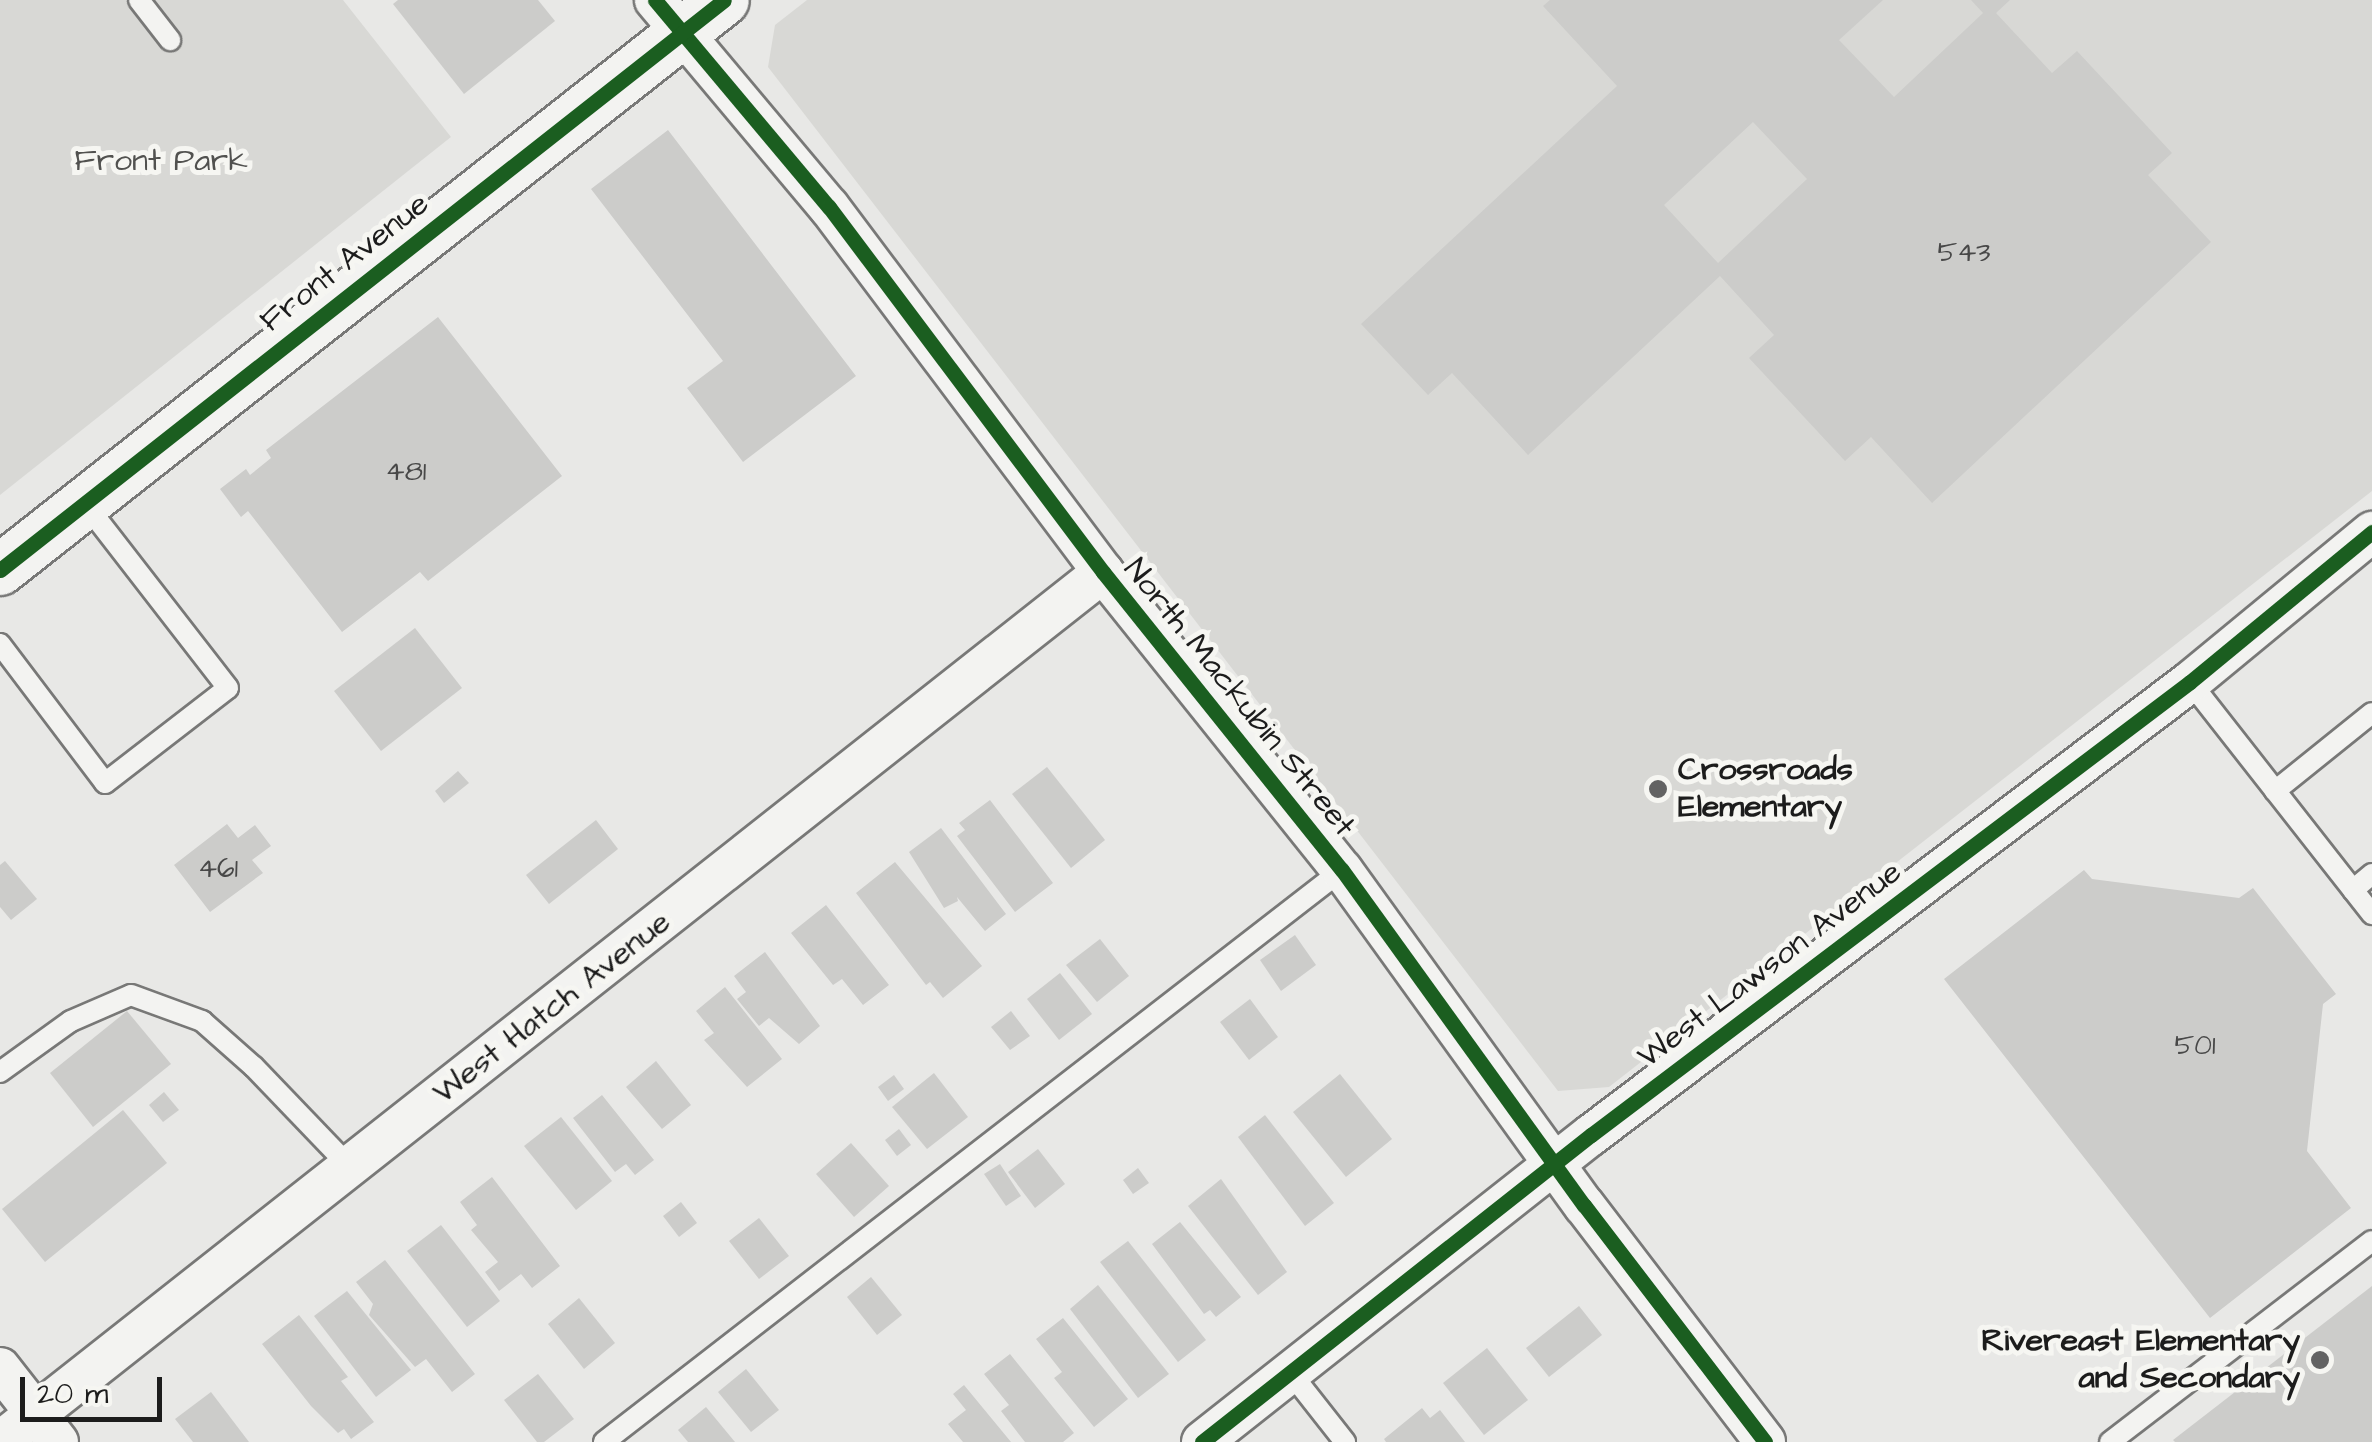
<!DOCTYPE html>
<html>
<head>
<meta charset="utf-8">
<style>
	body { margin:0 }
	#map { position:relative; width:2372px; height:1442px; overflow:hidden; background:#e8e8e6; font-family:"Architects Daughter",sans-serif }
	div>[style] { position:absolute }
	.built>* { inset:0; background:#d8d8d5 }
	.building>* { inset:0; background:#ccccca }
	.roads { filter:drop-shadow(2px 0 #787877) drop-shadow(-2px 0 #787877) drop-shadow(0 2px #787877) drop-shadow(0 -2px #787877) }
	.service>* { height:20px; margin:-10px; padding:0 10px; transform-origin:10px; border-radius:10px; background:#f3f3f1 }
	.minor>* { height:40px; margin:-20px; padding:0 20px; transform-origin:20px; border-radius:20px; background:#f3f3f1 }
	.tertiary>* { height:50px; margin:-25px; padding:0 25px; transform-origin:25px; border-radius:25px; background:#f3f3f1 }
	.cycleway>* { height:15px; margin:-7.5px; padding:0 7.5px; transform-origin:7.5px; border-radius:7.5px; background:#1b5e20 }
	.dots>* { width:28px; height:28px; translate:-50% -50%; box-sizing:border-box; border:5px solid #f6f6f2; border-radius:50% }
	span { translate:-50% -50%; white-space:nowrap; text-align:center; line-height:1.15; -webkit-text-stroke:10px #f6f6f2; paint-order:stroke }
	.number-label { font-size:28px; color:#484848 }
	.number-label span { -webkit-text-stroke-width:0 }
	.park-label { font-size:32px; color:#51514f }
	.street-label { font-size:32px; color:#1c1c1c }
	.poi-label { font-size:32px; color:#1c1c1c; font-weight:700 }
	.left { translate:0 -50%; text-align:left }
	.right { translate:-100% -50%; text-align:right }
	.scale { position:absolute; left:20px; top:1377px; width:142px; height:45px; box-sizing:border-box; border:5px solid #1c1c1c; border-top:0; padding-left:12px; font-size:30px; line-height:35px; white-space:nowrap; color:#1c1c1c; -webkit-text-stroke:8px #f6f6f2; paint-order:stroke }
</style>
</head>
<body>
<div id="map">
	<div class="built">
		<div style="clip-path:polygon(0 0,343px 0,451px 137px,0 495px)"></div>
		<div style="clip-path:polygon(807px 0,2372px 0,2372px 491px,1609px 1087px,1558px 1091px,768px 67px,775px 25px)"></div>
	</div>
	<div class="building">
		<div style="clip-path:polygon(398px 0,538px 0,555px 21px,464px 94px,393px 4px)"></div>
		<div style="clip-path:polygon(evenodd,1550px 0,1883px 0,1839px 40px,1894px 97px,1983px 13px,1971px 0,2010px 0,1996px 13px,2052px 73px,2077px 51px,2172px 153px,2148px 175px,2211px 242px,1932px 503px,1871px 437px,1845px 461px,1749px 358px,1774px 335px,1720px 276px,1528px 455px,1452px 373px,1428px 395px,1361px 324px,1617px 86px,1543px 6px,1550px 0,1753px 122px,1807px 179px,1718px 263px,1664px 205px,1753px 122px)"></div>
		<div style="clip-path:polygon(668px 130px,856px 376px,743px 462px,687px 388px,723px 361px,591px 189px)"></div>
		<div style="clip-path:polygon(438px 317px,562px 476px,428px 581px,420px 572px,342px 632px,248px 511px,241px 517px,220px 489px,246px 469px,250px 475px,271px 458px,266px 450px)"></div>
		<div style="clip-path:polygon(415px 628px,462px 688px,381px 751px,334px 691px)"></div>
		<div style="clip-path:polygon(1047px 767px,1105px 840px,1071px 868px,1012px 794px)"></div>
		<div style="clip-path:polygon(458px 771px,469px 783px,444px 803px,435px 791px)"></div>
		<div style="clip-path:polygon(990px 800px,1053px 883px,1015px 912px,957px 836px,965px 830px,959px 823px)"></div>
		<div style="clip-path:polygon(596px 820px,618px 849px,549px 904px,526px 875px)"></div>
		<div style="clip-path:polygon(227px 824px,238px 838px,255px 825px,271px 846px,252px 860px,263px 873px,210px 912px,174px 865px)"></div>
		<div style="clip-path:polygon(941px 828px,1006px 914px,985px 931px,957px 897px,958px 901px,944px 908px,909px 852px)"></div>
		<div style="clip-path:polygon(5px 861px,37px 899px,11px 920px,0 907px,0 865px)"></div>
		<div style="clip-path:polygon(895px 862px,982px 966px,943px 998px,930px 982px,926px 985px,856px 893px)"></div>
		<div style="clip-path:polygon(2084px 870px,2092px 879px,2239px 898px,2253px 888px,2336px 994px,2323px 1004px,2307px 1151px,2351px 1208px,2210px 1318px,1944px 979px)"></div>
		<div style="clip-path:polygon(826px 905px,889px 985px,863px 1005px,842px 979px,833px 985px,791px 933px)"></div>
		<div style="clip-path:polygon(1295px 935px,1316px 965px,1281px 991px,1260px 960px)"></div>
		<div style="clip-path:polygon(1100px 939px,1129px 976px,1097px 1002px,1066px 965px)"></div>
		<div style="clip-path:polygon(765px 952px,820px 1026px,799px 1044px,769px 1018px,759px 1026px,737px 999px,746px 992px,734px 976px)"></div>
		<div style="clip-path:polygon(1060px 973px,1092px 1014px,1059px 1040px,1027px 999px)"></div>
		<div style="clip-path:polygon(725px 987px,782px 1059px,747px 1087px,704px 1040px,714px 1033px,696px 1011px)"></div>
		<div style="clip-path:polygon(1250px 999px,1278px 1037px,1249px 1060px,1220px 1022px)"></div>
		<div style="clip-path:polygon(127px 1011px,171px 1064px,93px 1127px,50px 1073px)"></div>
		<div style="clip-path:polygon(1011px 1011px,1030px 1036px,1010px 1050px,991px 1027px)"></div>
		<div style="clip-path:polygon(656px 1061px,691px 1105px,662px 1129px,626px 1087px)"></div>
		<div style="clip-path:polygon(934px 1073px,968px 1117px,927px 1149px,892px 1107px)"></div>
		<div style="clip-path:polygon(1340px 1074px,1392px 1139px,1346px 1177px,1293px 1112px)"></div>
		<div style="clip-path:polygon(894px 1075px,904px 1089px,888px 1101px,878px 1087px)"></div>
		<div style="clip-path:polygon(164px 1092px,179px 1110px,163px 1122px,149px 1105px)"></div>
		<div style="clip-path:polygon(602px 1095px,654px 1160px,635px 1175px,626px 1164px,615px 1172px,573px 1118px)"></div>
		<div style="clip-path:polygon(123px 1110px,167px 1163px,45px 1262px,2px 1209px)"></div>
		<div style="clip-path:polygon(1265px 1115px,1334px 1203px,1305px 1226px,1238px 1137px)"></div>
		<div style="clip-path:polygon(561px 1117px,612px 1181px,576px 1210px,524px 1146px)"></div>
		<div style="clip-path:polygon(899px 1129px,911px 1145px,897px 1156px,885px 1140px)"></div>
		<div style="clip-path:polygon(851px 1143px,889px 1186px,854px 1217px,816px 1174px)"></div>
		<div style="clip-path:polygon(1038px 1149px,1065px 1184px,1035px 1208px,1008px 1172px)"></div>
		<div style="clip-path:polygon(1000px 1164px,1021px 1196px,1006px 1206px,984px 1174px)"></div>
		<div style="clip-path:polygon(1138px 1168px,1149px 1183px,1133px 1194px,1123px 1180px)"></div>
		<div style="clip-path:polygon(492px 1177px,560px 1266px,532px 1288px,521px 1274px,499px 1291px,485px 1272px,498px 1262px,471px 1230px,477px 1225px,460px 1202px)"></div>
		<div style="clip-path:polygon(1221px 1179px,1287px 1272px,1258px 1295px,1188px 1206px)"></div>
		<div style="clip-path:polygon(681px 1202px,697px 1223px,679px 1237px,663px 1216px)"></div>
		<div style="clip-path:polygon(759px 1218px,789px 1256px,759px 1279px,729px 1241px)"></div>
		<div style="clip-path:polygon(1180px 1222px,1241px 1297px,1216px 1317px,1210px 1310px,1204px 1314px,1152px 1244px)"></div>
		<div style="clip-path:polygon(441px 1225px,500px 1301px,467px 1327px,407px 1251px)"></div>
		<div style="clip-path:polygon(1128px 1241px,1206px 1340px,1178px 1362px,1100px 1262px)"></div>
		<div style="clip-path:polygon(385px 1260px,475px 1374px,452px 1392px,426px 1359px,415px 1367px,369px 1315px,373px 1304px,356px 1282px)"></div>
		<div style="clip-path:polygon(871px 1277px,902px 1315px,877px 1335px,847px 1297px)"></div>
		<div style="clip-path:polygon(1098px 1285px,1169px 1374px,1138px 1398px,1070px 1309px)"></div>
		<div style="clip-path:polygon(2372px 1286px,2372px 1442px,2175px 1442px,2173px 1440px)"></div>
		<div style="clip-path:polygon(347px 1291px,411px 1370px,376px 1397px,314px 1316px)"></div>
		<div style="clip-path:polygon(579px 1298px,615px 1343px,584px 1369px,548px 1324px)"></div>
		<div style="clip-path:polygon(1579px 1306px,1602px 1335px,1549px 1377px,1526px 1348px)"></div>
		<div style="clip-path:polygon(299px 1315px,348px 1377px,341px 1381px,374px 1422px,351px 1439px,344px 1429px,338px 1433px,311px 1406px,262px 1344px)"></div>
		<div style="clip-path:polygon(1063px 1318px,1128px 1399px,1094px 1427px,1054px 1378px,1062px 1372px,1036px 1339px)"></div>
		<div style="clip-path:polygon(1487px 1348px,1528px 1400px,1484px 1435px,1443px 1383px)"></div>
		<div style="clip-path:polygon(1010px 1354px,1074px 1433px,1063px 1442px,1025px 1442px,1001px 1411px,1009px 1405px,984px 1374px)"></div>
		<div style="clip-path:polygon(746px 1369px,779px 1410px,751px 1432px,718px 1392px)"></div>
		<div style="clip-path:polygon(538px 1374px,574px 1419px,544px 1442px,537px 1442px,504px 1400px)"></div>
		<div style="clip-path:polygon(964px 1385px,1011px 1442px,963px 1442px,948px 1424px,966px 1410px,953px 1394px)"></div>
		<div style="clip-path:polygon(211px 1392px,249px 1442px,193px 1442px,175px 1419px)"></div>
		<div style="clip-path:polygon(706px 1407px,735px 1442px,688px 1442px,678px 1430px)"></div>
		<div style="clip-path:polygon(1422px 1408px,1430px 1418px,1440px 1410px,1465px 1442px,1386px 1442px,1384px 1439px)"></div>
	</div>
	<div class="roads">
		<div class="service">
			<div style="left:139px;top:0;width:51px;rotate:52.2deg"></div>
			<div style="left:0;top:644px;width:174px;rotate:52.9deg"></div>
			<div style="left:105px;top:783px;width:155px;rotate:-37.7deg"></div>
			<div style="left:228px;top:688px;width:232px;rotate:-127.8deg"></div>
			<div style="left:2190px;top:682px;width:295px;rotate:51.9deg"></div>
			<div style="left:2275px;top:791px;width:124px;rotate:-38.8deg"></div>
			<div style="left:2353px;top:890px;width:25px;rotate:-40deg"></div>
			<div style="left:0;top:1072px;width:87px;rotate:-35.7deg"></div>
			<div style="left:71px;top:1021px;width:65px;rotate:-23.4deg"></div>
			<div style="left:131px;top:995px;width:76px;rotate:20.1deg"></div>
			<div style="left:202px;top:1021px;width:69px;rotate:41.5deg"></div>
			<div style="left:254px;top:1067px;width:139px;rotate:46.2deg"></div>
			<div style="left:1290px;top:1372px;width:89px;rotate:51.8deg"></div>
			<div style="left:604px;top:1442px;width:934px;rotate:-37.78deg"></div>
			<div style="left:2110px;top:1442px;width:330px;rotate:-37.5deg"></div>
		</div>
		<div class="minor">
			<div style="left:655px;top:0;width:270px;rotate:50deg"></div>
			<div style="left:829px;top:207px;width:456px;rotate:53.1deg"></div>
			<div style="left:1103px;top:572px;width:382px;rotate:51.3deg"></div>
			<div style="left:1342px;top:870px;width:413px;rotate:54.2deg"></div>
			<div style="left:1584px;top:1205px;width:298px;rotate:52.6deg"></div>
			<div style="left:0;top:1368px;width:94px;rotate:51.9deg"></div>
			<div style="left:0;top:1442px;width:1405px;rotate:-38.26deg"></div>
			<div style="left:1202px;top:1442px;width:496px;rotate:-38.3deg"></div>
			<div style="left:1591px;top:1135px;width:751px;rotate:-37.1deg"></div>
			<div style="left:2190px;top:682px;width:236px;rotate:-39.5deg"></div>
		</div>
		<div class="tertiary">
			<div style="left:0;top:570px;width:921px;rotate:-38.21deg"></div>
		</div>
	</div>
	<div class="cycleway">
		<div style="left:655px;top:0;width:270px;rotate:50deg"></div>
		<div style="left:829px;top:207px;width:456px;rotate:53.1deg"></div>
		<div style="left:1103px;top:572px;width:382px;rotate:51.3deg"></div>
		<div style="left:1342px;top:870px;width:413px;rotate:54.2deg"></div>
		<div style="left:1584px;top:1205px;width:298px;rotate:52.6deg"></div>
		<div style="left:0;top:570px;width:921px;rotate:-38.21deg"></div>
		<div style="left:1202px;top:1442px;width:496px;rotate:-38.3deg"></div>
		<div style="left:1591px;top:1135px;width:751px;rotate:-37.1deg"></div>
		<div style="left:2190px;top:682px;width:236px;rotate:-39.5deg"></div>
	</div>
	<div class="dots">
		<div style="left:1658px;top:789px;background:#636363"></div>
		<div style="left:2320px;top:1360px;background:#636363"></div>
	</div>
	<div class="number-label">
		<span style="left:1964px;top:253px">543</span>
		<span style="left:406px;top:472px">481</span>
		<span style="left:218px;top:869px">461</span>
		<span style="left:2195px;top:1046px">501</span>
	</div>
	<div class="park-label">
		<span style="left:161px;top:161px">Front Park</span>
	</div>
	<div class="street-label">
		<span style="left:345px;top:263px;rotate:-38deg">Front Avenue</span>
		<span style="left:1239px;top:698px;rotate:51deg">North Mackubin Street</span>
		<span style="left:1770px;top:965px;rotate:-37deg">West Lawson Avenue</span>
		<span style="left:552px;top:1008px;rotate:-38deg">West Hatch Avenue</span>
	</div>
	<div class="poi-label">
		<span class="left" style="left:1678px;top:789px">Crossroads<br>Elementary</span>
		<span class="right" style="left:2300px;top:1360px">Rivereast Elementary<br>and Secondary</span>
	</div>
	<div class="scale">20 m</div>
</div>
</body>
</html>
